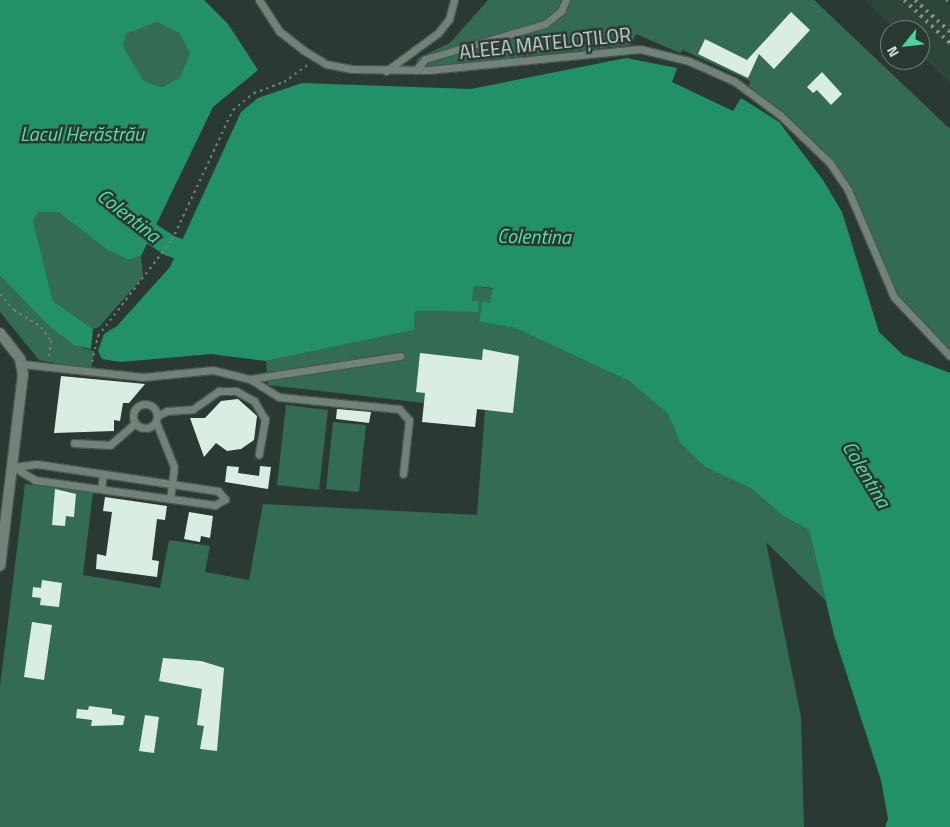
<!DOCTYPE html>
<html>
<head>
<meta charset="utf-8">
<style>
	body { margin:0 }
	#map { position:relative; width:950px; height:827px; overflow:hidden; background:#2a3a32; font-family:"Titillium Web",sans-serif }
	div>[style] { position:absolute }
	.built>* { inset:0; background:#2e453a }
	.green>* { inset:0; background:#336c52 }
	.water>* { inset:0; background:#239167 }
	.river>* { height:21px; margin:-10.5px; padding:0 10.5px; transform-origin:10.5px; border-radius:10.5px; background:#239167 }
	.building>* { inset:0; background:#daede3 }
	.path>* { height:2px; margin-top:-1px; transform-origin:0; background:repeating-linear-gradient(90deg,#76837c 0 2.5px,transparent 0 6.5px) }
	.roads { filter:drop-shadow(1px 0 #49564f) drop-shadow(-1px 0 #49564f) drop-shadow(0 1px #49564f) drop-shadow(0 -1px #49564f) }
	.service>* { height:7px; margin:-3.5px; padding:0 3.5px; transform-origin:3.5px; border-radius:3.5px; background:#718279 }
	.service>.ring { margin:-3.5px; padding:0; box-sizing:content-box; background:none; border:7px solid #718279; border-radius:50% }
	.minor>* { height:10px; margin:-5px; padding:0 5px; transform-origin:5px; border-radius:5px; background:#718279 }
	.rail>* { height:4px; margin-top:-2px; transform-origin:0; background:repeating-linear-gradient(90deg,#84908a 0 2.5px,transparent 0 7.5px) }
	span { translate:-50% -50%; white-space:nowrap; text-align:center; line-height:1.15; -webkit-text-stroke:5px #2a3a32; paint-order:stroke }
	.street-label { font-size:19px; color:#d5dfda }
	.water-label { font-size:20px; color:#56e0a6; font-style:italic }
	.north { position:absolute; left:880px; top:20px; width:50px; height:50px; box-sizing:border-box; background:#2a3a32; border:1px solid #6e7c75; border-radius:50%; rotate:241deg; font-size:14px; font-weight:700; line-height:20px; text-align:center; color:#d5dfda }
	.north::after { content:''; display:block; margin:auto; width:18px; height:22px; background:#4bd49b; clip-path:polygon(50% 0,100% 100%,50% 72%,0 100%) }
</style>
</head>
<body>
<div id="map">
	<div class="built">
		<div style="clip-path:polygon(865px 0,950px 0,950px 83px,920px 54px,920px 30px,896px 30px)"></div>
	</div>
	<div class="green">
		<div style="clip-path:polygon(488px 0,814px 0,950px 129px,950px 351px,913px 315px,889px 282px,846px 180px,820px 147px,749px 86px,750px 81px,683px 50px,680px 53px,636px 34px,631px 45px,414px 68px,418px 58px,450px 43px)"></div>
		<div style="clip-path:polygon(157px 22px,179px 33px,190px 54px,179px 78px,162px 87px,144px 81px,123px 46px,126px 34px)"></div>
		<div style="clip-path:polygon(48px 209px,58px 212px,109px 251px,129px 260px,141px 256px,143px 277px,99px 327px,93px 329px,53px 301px,33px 220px,39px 212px)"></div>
		<div style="clip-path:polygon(0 276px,49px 326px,83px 348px,94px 351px,91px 370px,39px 360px,0 312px)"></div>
		<div style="clip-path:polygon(474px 286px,494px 289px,490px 303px,482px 301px,479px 322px,515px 328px,629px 381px,668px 414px,680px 443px,705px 467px,752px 489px,783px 516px,809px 530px,826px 601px,766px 542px,801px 717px,804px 827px,0 827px,0 687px,25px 484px,93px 492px,83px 575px,160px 588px,169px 540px,210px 546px,205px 572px,249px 580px,263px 504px,477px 515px,485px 410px,268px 385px,266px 361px,414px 330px,415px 311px,477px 312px,472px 301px)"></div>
		<div style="clip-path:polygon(286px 405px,328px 410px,319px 490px,277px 485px)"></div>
		<div style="clip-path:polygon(333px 422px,366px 425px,359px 492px,326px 489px)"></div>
	</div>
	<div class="water">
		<div style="clip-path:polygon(evenodd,0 0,204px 0,228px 24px,258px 70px,213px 107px,141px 256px,129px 260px,109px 251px,58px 212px,39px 212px,33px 220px,53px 301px,93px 329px,91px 349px,74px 345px,49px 326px,0 276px,0 0,157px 22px,179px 33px,190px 54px,179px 78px,162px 87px,144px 81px,123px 46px,126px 34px,157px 22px)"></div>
		<div style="clip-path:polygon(626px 58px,677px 68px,672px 82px,733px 111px,741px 98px,779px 122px,823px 180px,842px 212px,879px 332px,903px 355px,950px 373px,950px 827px,885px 827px,888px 819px,881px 780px,834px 635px,809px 530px,783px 516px,752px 489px,705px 467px,680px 443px,668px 414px,629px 381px,515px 328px,479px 322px,482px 301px,490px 303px,493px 288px,474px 286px,472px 301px,479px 301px,478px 312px,415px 311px,414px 330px,266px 361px,211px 354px,121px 362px,102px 359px,98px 351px,104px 334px,117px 326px,170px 267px,241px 112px,258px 98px,302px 83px,471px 89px)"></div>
	</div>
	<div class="river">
		<div style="left:129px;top:219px;width:48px;rotate:33deg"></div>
		<div style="left:169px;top:245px;width:37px;rotate:20deg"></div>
	</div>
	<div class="building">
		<div style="clip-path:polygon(791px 12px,810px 30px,774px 69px,759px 54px,748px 78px,698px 54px,705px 39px,747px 60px)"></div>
		<div style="clip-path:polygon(822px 72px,842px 94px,831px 105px,817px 90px,813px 93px,807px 87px)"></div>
		<div style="clip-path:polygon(483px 349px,519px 356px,513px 413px,477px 409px,475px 427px,422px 422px,425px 393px,416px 392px,420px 353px,482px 360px)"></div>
		<div style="clip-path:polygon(61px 376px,145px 384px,129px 403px,123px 403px,120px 421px,114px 420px,114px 431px,54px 433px)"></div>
		<div style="clip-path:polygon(238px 399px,257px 416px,254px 440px,241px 449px,227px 451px,216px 443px,204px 457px,190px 418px,205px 418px,221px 401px)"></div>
		<div style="clip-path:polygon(337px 409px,371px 412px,369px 423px,336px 419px)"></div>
		<div style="clip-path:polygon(227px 466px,239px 467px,238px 473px,259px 476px,260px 466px,271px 467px,268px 489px,225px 482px)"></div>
		<div style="clip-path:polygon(55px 489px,76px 494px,74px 517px,66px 516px,65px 526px,52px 525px)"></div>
		<div style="clip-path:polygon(105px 497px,167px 506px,165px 520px,157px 519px,152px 560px,159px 561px,157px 577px,96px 569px,97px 554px,106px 556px,112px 512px,103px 511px)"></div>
		<div style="clip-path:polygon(189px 512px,213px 516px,210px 538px,201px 536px,200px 542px,184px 539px)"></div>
		<div style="clip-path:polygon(42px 580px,62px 583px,59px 607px,40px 605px,41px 598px,32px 597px,33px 587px,41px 588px)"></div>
		<div style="clip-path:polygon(32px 622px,52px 625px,44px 680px,24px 677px)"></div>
		<div style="clip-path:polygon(163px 658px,201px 661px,224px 668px,217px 751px,200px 749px,204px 726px,197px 725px,202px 689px,159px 681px)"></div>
		<div style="clip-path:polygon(89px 706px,112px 709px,112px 714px,125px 716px,123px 725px,91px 726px,92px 720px,76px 718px,77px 709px,88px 710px)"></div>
		<div style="clip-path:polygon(145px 715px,159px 717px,154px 753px,139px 751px)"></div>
	</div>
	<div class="path">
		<div style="left:946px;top:0;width:6px;rotate:45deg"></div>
		<div style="left:0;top:294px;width:21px;rotate:49deg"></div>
		<div style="left:14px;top:310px;width:32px;rotate:32deg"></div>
		<div style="left:41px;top:327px;width:17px;rotate:54deg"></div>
		<div style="left:51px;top:341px;width:17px;rotate:97deg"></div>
		<div style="left:92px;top:362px;width:27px;rotate:-77deg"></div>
		<div style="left:98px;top:336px;width:121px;rotate:-52.4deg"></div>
		<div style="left:172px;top:240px;width:144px;rotate:-64.9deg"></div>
		<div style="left:233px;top:110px;width:27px;rotate:-39deg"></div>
		<div style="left:254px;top:93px;width:32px;rotate:-20deg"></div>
		<div style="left:284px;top:82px;width:32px;rotate:-36deg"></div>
	</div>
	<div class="roads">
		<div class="service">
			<div style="left:259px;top:0;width:37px;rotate:57deg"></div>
			<div style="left:279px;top:31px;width:31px;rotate:38deg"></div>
			<div style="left:303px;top:50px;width:27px;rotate:31deg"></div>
			<div style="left:326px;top:64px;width:25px;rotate:11deg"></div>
			<div style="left:351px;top:69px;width:78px;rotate:0.7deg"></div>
			<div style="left:429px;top:70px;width:212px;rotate:-5.7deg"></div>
			<div style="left:640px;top:49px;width:50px;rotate:13.8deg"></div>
			<div style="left:689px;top:61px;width:49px;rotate:24deg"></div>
			<div style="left:734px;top:81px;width:57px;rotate:36.5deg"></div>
			<div style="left:780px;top:115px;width:69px;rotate:43.8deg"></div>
			<div style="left:830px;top:163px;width:32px;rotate:56deg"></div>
			<div style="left:848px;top:190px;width:116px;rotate:66.7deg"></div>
			<div style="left:894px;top:297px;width:81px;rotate:46.5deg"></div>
			<div style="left:416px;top:70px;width:14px;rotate:-51deg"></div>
			<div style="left:425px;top:59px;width:125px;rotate:-16.3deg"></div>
			<div style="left:545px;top:24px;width:21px;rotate:-39deg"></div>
			<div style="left:561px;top:11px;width:12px;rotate:-66deg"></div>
			<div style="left:386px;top:71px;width:64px;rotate:-36.2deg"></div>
			<div style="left:438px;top:33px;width:18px;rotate:-52deg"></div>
			<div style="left:449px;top:19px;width:20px;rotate:-75deg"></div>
			<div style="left:22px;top:364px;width:122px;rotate:6.1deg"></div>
			<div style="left:143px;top:377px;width:70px;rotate:-5.7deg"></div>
			<div style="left:213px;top:370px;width:38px;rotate:14deg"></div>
			<div style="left:250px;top:379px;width:34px;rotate:32deg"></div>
			<div style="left:279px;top:397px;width:121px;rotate:5.7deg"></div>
			<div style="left:399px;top:409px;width:15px;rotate:48deg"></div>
			<div style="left:409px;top:420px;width:54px;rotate:96.3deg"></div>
			<div style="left:250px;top:379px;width:152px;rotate:-8.7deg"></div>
			<div class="ring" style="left:133px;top:404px;width:17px;height:17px"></div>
			<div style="left:157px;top:416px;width:11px;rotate:-27deg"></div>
			<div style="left:167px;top:411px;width:26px;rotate:-4deg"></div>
			<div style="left:193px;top:409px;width:32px;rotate:-35deg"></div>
			<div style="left:219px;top:391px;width:17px"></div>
			<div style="left:236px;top:391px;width:21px;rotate:29deg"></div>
			<div style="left:254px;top:401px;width:21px;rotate:59deg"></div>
			<div style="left:265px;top:419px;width:36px;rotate:100deg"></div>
			<div style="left:156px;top:422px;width:48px;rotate:68.2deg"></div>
			<div style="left:174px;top:467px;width:32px;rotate:97deg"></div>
			<div style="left:74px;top:443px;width:36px;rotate:3deg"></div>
			<div style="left:110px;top:445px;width:33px;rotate:-41deg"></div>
			<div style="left:37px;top:464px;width:183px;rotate:8.5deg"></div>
			<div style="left:218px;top:491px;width:11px;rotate:49deg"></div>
			<div style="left:225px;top:499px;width:12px;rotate:149deg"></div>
			<div style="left:215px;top:505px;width:182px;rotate:-172.1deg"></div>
			<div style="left:35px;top:480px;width:26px;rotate:-149deg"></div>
			<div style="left:13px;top:467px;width:24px;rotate:-7deg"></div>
			<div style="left:101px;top:489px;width:15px;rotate:-82deg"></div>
		</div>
		<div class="minor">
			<div style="left:0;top:333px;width:33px;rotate:52deg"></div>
			<div style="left:20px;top:359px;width:15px;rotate:79deg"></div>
			<div style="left:23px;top:374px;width:193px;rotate:96.8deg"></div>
		</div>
	</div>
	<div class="rail">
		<div style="left:904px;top:0;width:63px;rotate:43.1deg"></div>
		<div style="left:915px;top:0;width:47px;rotate:42.4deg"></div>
	</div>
	<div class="street-label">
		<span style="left:545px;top:43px;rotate:-6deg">ALEEA MATELOȚILOR</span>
	</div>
	<div class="water-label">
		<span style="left:82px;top:133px">Lacul Herăstrău</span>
		<span style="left:129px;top:215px;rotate:38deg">Colentina</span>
		<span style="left:534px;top:236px;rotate:1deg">Colentina</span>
		<span style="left:867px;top:474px;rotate:59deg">Colentina</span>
	</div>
	<div class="north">N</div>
</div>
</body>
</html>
